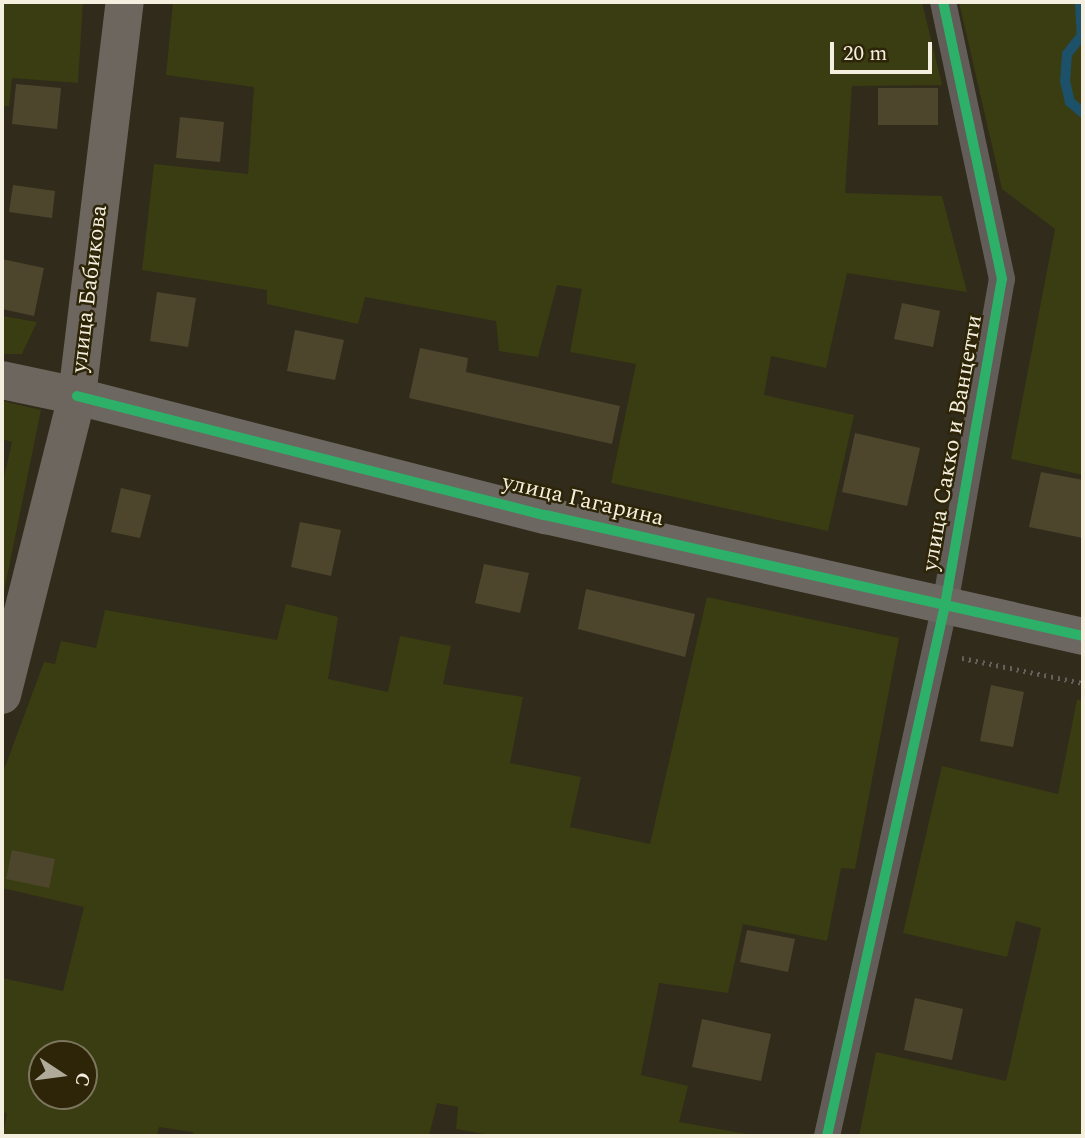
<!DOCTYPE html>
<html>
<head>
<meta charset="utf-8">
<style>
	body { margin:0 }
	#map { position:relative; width:1085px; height:1138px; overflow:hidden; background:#302b1b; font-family:Spectral,serif }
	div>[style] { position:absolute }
	.green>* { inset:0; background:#393d11 }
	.stream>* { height:10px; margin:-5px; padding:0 5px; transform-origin:5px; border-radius:5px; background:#1c5169 }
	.building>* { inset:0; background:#4d462d }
	.path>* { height:4.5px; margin-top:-2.25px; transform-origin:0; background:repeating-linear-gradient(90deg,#65615a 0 2px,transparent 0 7px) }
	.street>* { height:26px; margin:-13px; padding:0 13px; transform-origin:13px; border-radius:13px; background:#625d59 }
	.secondary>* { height:37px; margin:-18.5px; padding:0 18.5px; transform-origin:18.5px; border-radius:18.5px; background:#6d6762 }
	.primary>* { height:38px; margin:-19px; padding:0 19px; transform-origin:19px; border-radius:19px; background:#6c665e }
	.cycleway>* { height:10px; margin:-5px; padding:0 5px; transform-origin:5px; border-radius:5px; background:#2db169 }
	span { translate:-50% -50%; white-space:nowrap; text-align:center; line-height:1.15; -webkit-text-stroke:5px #2e2508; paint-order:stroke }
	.street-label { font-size:23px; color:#f4efde }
	.frame { position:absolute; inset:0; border:4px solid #f4efde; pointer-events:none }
	.north { position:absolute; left:28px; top:1040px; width:70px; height:70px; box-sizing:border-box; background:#2e2508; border:2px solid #7d765e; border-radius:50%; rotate:103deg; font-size:19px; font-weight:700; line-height:28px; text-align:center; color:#f4efde }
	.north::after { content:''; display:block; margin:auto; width:24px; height:32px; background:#afaa9a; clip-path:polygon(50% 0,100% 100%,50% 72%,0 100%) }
	.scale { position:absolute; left:830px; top:42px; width:102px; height:32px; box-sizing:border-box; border:4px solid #f4efde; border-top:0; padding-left:9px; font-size:21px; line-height:24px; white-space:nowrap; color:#f4efde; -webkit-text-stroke:5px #2e2508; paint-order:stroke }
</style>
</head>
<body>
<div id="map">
	<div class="green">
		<div style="clip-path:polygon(2px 2px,83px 2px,78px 83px,12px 78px,9px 106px,2px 106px)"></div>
		<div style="clip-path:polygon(173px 2px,922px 2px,942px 85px,852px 86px,845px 193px,942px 196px,967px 292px,847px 273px,826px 368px,771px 356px,764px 395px,854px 415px,828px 531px,611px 483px,636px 364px,570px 352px,582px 289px,557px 285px,538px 357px,499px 351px,496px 321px,365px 297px,358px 324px,267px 304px,267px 290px,142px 270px,154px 164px,248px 174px,254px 87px,166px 75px)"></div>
		<div style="clip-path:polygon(959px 2px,1083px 2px,1083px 475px,1011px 459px,1055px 229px,1002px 189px)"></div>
		<div style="clip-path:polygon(2px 316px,37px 322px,22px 354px,2px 354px)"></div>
		<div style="clip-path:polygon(2px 401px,41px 410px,2px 601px,2px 486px,12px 442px,2px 439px)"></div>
		<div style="clip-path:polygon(evenodd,707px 597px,899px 638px,855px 869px,841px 868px,827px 941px,743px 924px,728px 993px,659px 983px,641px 1075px,688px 1086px,679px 1122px,759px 1136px,495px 1136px,456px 1129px,458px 1107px,437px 1103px,429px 1136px,193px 1136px,193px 1132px,159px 1127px,157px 1136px,3px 1136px,7px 1113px,2px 1112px,2px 978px,63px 991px,84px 907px,2px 888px,2px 775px,44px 662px,55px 664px,61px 641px,96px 648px,105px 610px,277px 640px,286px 604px,338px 617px,328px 679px,388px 692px,400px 636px,451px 646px,443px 684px,523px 697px,510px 763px,581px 777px,570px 827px,650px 844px,707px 597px,42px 1054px,84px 1054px,84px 1096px,42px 1096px,42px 1054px)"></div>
		<div style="clip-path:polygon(1077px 700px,1083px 700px,1083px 1136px,859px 1136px,876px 1052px,1006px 1081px,1041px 928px,1016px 921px,1007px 957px,903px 933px,942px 766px,1058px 794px)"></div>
	</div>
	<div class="stream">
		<div style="left:1080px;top:2px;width:33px;rotate:87deg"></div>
		<div style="left:1082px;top:35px;width:24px;rotate:128deg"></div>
		<div style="left:1067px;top:54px;width:27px;rotate:94deg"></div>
		<div style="left:1065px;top:81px;width:22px;rotate:77deg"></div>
		<div style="left:1070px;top:102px;width:17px;rotate:40deg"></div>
	</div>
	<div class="building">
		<div style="clip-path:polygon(16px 84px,61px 88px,57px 129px,12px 124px)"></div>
		<div style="clip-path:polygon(878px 88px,938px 88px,938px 125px,878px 125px)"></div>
		<div style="clip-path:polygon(180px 117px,224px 122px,220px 162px,176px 158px)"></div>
		<div style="clip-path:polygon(13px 185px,55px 191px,52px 218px,9px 212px)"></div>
		<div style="clip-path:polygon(2px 259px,44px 268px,34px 316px,2px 309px)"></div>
		<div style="clip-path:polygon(157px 292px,196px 298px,188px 347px,150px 341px)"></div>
		<div style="clip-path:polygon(902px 303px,940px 311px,933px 347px,894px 339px)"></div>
		<div style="clip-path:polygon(295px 330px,344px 340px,335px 380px,287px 371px)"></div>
		<div style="clip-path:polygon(420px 348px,468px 358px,466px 372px,620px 406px,612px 444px,409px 398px)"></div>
		<div style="clip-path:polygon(855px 433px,920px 448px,907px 506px,842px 492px)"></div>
		<div style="clip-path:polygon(1041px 472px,1083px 480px,1083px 538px,1029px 527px)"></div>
		<div style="clip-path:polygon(121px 488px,151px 495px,140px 538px,111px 532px)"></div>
		<div style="clip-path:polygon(300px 522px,341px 530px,331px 576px,291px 567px)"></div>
		<div style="clip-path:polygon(484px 564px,529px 573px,520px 613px,475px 603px)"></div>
		<div style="clip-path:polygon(586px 589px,695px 614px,685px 657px,578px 629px)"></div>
		<div style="clip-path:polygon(991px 685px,1024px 692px,1013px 747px,980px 741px)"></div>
		<div style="clip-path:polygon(12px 850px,55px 859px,49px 888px,6px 879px)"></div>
		<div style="clip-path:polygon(747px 930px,795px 939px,788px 972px,740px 962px)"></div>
		<div style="clip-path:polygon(915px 998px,963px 1009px,952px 1060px,904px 1050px)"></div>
		<div style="clip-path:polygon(702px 1019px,771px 1034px,761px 1081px,692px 1067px)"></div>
	</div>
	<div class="path">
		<div style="left:962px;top:658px;width:124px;rotate:11.7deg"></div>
	</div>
	<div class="street">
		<div style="left:827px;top:1136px;width:544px;rotate:-77.47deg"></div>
		<div style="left:945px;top:605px;width:331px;rotate:-80.1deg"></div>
		<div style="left:1002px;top:279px;width:283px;rotate:-102deg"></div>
	</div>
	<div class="secondary">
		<div style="left:77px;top:396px;width:483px;rotate:14.3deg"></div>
		<div style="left:545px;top:515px;width:551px;rotate:12.68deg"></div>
	</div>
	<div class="primary">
		<div style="left:2px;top:380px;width:77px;rotate:12deg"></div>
		<div style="left:2px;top:695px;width:308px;rotate:-75.9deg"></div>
		<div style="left:77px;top:396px;width:397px;rotate:-83.1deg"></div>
	</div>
	<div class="cycleway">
		<div style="left:77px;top:396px;width:483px;rotate:14.3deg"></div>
		<div style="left:545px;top:515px;width:551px;rotate:12.68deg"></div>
		<div style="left:827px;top:1136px;width:544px;rotate:-77.47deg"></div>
		<div style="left:945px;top:605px;width:331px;rotate:-80.1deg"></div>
		<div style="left:1002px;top:279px;width:283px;rotate:-102deg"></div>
	</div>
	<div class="street-label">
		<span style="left:90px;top:289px;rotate:-83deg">улица Бабикова</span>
		<span style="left:953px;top:443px;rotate:-80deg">улица Сакко и Ванцетти</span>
		<span style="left:583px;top:501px;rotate:13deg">улица Гагарина</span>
	</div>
	<div class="frame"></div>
	<div class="north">С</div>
	<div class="scale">20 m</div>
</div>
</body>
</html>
